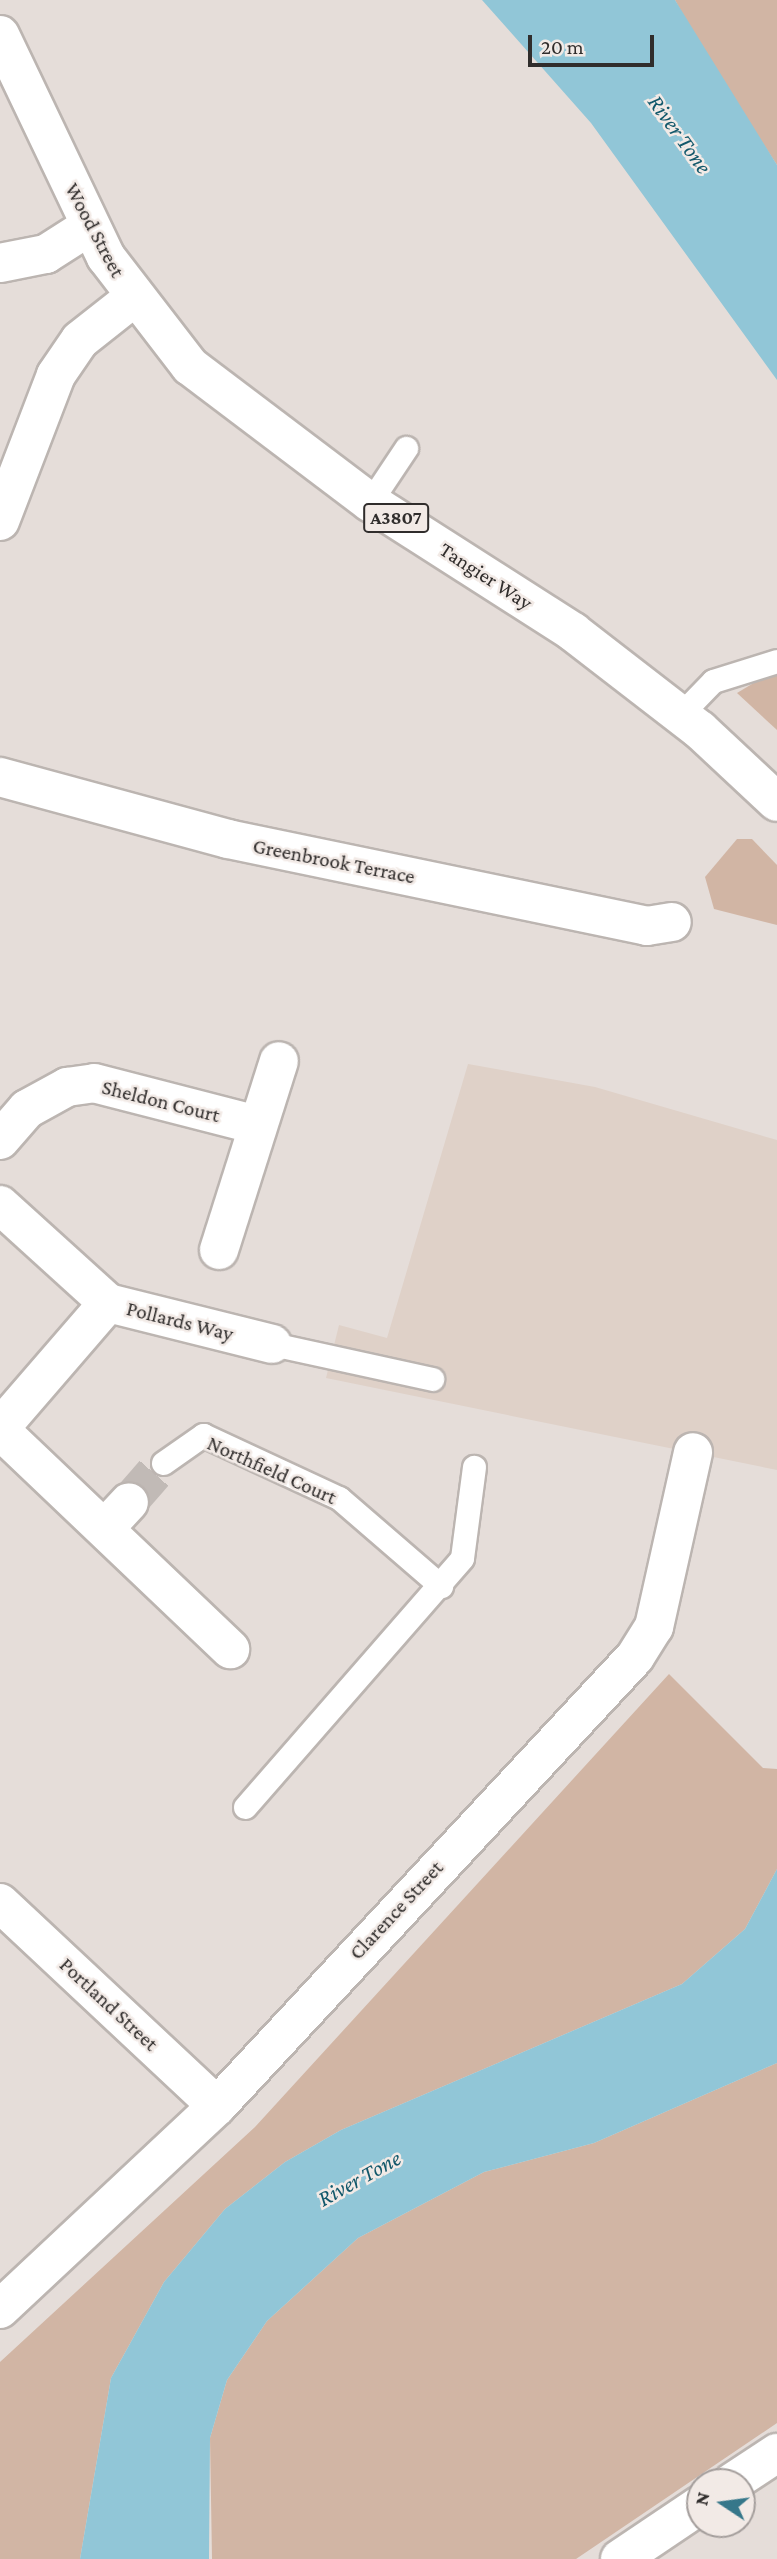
<!DOCTYPE html>
<html>
<head>
<meta charset="utf-8">
<style>
	body { margin:0 }
	#map { position:relative; width:777px; height:2559px; overflow:hidden; background:#e5ddd9; font-family:"Crimson Pro",serif }
	div>[style] { position:absolute }
	.built>* { inset:0; background:#dfd1c8 }
	.green>* { inset:0; background:#d1b5a4 }
	.water>* { inset:0; background:#91c6d7 }
	.minor-tunnel>* { height:38px; margin-top:-19px; transform-origin:0; background:repeating-linear-gradient(90deg,#c1bab6 0 38px,transparent 0 57px) }
	.roads { filter:drop-shadow(2px 0 #bcb5b1) drop-shadow(-2px 0 #bcb5b1) drop-shadow(0 2px #bcb5b1) drop-shadow(0 -2px #bcb5b1) }
	.service>* { height:23px; margin:-11.5px; padding:0 11.5px; transform-origin:11.5px; border-radius:11.5px; background:#fff }
	.minor>* { height:38px; margin:-19px; padding:0 19px; transform-origin:19px; border-radius:19px; background:#fff }
	.primary>* { height:38px; margin:-19px; padding:0 19px; transform-origin:19px; border-radius:19px; background:#fff }
	span { translate:-50% -50%; white-space:nowrap; text-align:center; line-height:1.15; -webkit-text-stroke:5px #f2eae6; paint-order:stroke }
	.shield-label span { padding:2px 5px; background:#f2eae6; border:2px solid; border-radius:5px; -webkit-text-stroke-width:0 }
	.shield-label { font-size:19px; color:#302d2c; font-weight:700 }
	.street-label { font-size:21px; color:#302d2c }
	.water-label { font-size:23px; color:#12586b; font-style:italic }
	.north { position:absolute; left:686px; top:2468px; width:70px; height:70px; box-sizing:border-box; background:#f2eae6; border:2px solid #a49e9c; border-radius:50%; rotate:283deg; font-size:19px; font-weight:700; line-height:28px; text-align:center; color:#302d2c }
	.north::after { content:''; display:block; margin:auto; width:24px; height:32px; background:#36778a; clip-path:polygon(50% 0,100% 100%,50% 72%,0 100%) }
	.scale { position:absolute; left:528px; top:35px; width:126px; height:32px; box-sizing:border-box; border:4px solid #302d2c; border-top:0; padding-left:9px; font-size:21px; line-height:24px; white-space:nowrap; color:#302d2c; -webkit-text-stroke:5px #f2eae6; paint-order:stroke }
</style>
</head>
<body>
<div id="map">
	<div class="built">
		<div style="clip-path:polygon(468px 1064px,595px 1087px,777px 1140px,777px 1470px,326px 1378px,339px 1325px,387px 1338px)"></div>
	</div>
	<div class="green">
		<div style="clip-path:polygon(675px 0,777px 0,777px 165px,706px 56px)"></div>
		<div style="clip-path:polygon(777px 669px,777px 730px,737px 693px)"></div>
		<div style="clip-path:polygon(737px 839px,752px 839px,777px 865px,777px 925px,714px 909px,705px 877px)"></div>
		<div style="clip-path:polygon(669px 1674px,763px 1768px,777px 1769px,777px 1869px,745px 1929px,682px 1984px,341px 2130px,285px 2162px,225px 2209px,164px 2282px,111px 2378px,80px 2559px,0 2559px,0 2362px,255px 2127px)"></div>
		<div style="clip-path:polygon(777px 2063px,777px 2423px,576px 2559px,212px 2559px,210px 2438px,227px 2380px,267px 2321px,358px 2238px,484px 2172px,594px 2143px)"></div>
	</div>
	<div class="water">
		<div style="clip-path:polygon(482px 0,675px 0,777px 165px,777px 380px,591px 123px)"></div>
		<div style="clip-path:polygon(777px 1869px,777px 2063px,594px 2143px,484px 2172px,358px 2238px,267px 2321px,227px 2380px,210px 2438px,209px 2559px,80px 2559px,111px 2378px,164px 2282px,225px 2209px,285px 2162px,341px 2130px,682px 1984px,745px 1929px)"></div>
	</div>
	<div class="minor-tunnel">
		<div style="left:129px;top:1502px;width:52px;rotate:-48.9deg"></div>
	</div>
	<div class="roads">
		<div class="service">
			<div style="left:370px;top:502px;width:65px;rotate:-56.3deg"></div>
			<div style="left:680px;top:715px;width:47px;rotate:-45.9deg"></div>
			<div style="left:713px;top:681px;width:67px;rotate:-17.4deg"></div>
			<div style="left:272px;top:1344px;width:164px;rotate:12.3deg"></div>
			<div style="left:163px;top:1463px;width:49px;rotate:-35deg"></div>
			<div style="left:203px;top:1435px;width:150px;rotate:24.9deg"></div>
			<div style="left:339px;top:1498px;width:135px;rotate:40.8deg"></div>
			<div style="left:245px;top:1807px;width:330px;rotate:-48.9deg"></div>
			<div style="left:462px;top:1558px;width:92px;rotate:-82.5deg"></div>
		</div>
		<div class="minor">
			<div style="left:0;top:263px;width:47px;rotate:-11.1deg"></div>
			<div style="left:46px;top:254px;width:52px;rotate:-32.5deg"></div>
			<div style="left:0;top:521px;width:156px;rotate:-69deg"></div>
			<div style="left:56px;top:375px;width:42px;rotate:-55.6deg"></div>
			<div style="left:80px;top:340px;width:66px;rotate:-38.3deg"></div>
			<div style="left:0;top:777px;width:236px;rotate:15.2deg"></div>
			<div style="left:228px;top:839px;width:428px;rotate:11.7deg"></div>
			<div style="left:647px;top:926px;width:25px;rotate:-9deg"></div>
			<div style="left:0;top:1140px;width:41px;rotate:-48.9deg"></div>
			<div style="left:27px;top:1109px;width:46px;rotate:-28.8deg"></div>
			<div style="left:67px;top:1087px;width:27px;rotate:-8deg"></div>
			<div style="left:94px;top:1083px;width:168px;rotate:14.4deg"></div>
			<div style="left:0;top:1205px;width:146px;rotate:42.2deg"></div>
			<div style="left:108px;top:1303px;width:169px;rotate:14deg"></div>
			<div style="left:219px;top:1250px;width:198px;rotate:-72.4deg"></div>
			<div style="left:0;top:1428px;width:165px;rotate:-49.2deg"></div>
			<div style="left:0;top:1430px;width:318px;rotate:43.6deg"></div>
			<div style="left:105px;top:1528px;width:35px;rotate:-47deg"></div>
			<div style="left:0;top:1903px;width:297px;rotate:43.1deg"></div>
			<div style="left:0;top:2309px;width:297px;rotate:-43.1deg"></div>
			<div style="left:217px;top:2106px;width:613px;rotate:-47.05deg"></div>
			<div style="left:635px;top:1657px;width:36px;rotate:-58deg"></div>
			<div style="left:654px;top:1627px;width:179px;rotate:-77.4deg"></div>
			<div style="left:733px;top:2482px;width:53px;rotate:-33.4deg"></div>
			<div style="left:620px;top:2559px;width:97px;rotate:-34deg"></div>
		</div>
		<div class="primary">
			<div style="left:0;top:35px;width:246px;rotate:64.5deg"></div>
			<div style="left:106px;top:257px;width:138px;rotate:52.4deg"></div>
			<div style="left:190px;top:366px;width:226px;rotate:37.1deg"></div>
			<div style="left:370px;top:502px;width:241px;rotate:32.6deg"></div>
			<div style="left:573px;top:632px;width:160px;rotate:37.7deg"></div>
			<div style="left:700px;top:730px;width:105px;rotate:43.1deg"></div>
		</div>
	</div>
	<div class="shield-label">
		<span style="left:396px;top:518px">A3807</span>
	</div>
	<div class="street-label">
		<span style="left:95px;top:230px;rotate:62deg">Wood Street</span>
		<span style="left:486px;top:576px;rotate:33deg">Tangier Way</span>
		<span style="left:334px;top:861px;rotate:11deg">Greenbrook Terrace</span>
		<span style="left:161px;top:1101px;rotate:14deg">Sheldon Court</span>
		<span style="left:180px;top:1321px;rotate:14deg">Pollards Way</span>
		<span style="left:272px;top:1470px;rotate:24deg">Northfield Court</span>
		<span style="left:396px;top:1910px;rotate:-47deg">Clarence Street</span>
		<span style="left:109px;top:2004px;rotate:43deg">Portland Street</span>
	</div>
	<div class="water-label">
		<span style="left:680px;top:134px;rotate:54deg">River Tone</span>
		<span style="left:359px;top:2178px;rotate:-29deg">River Tone</span>
	</div>
	<div class="north">N</div>
	<div class="scale">20 m</div>
</div>
</body>
</html>
